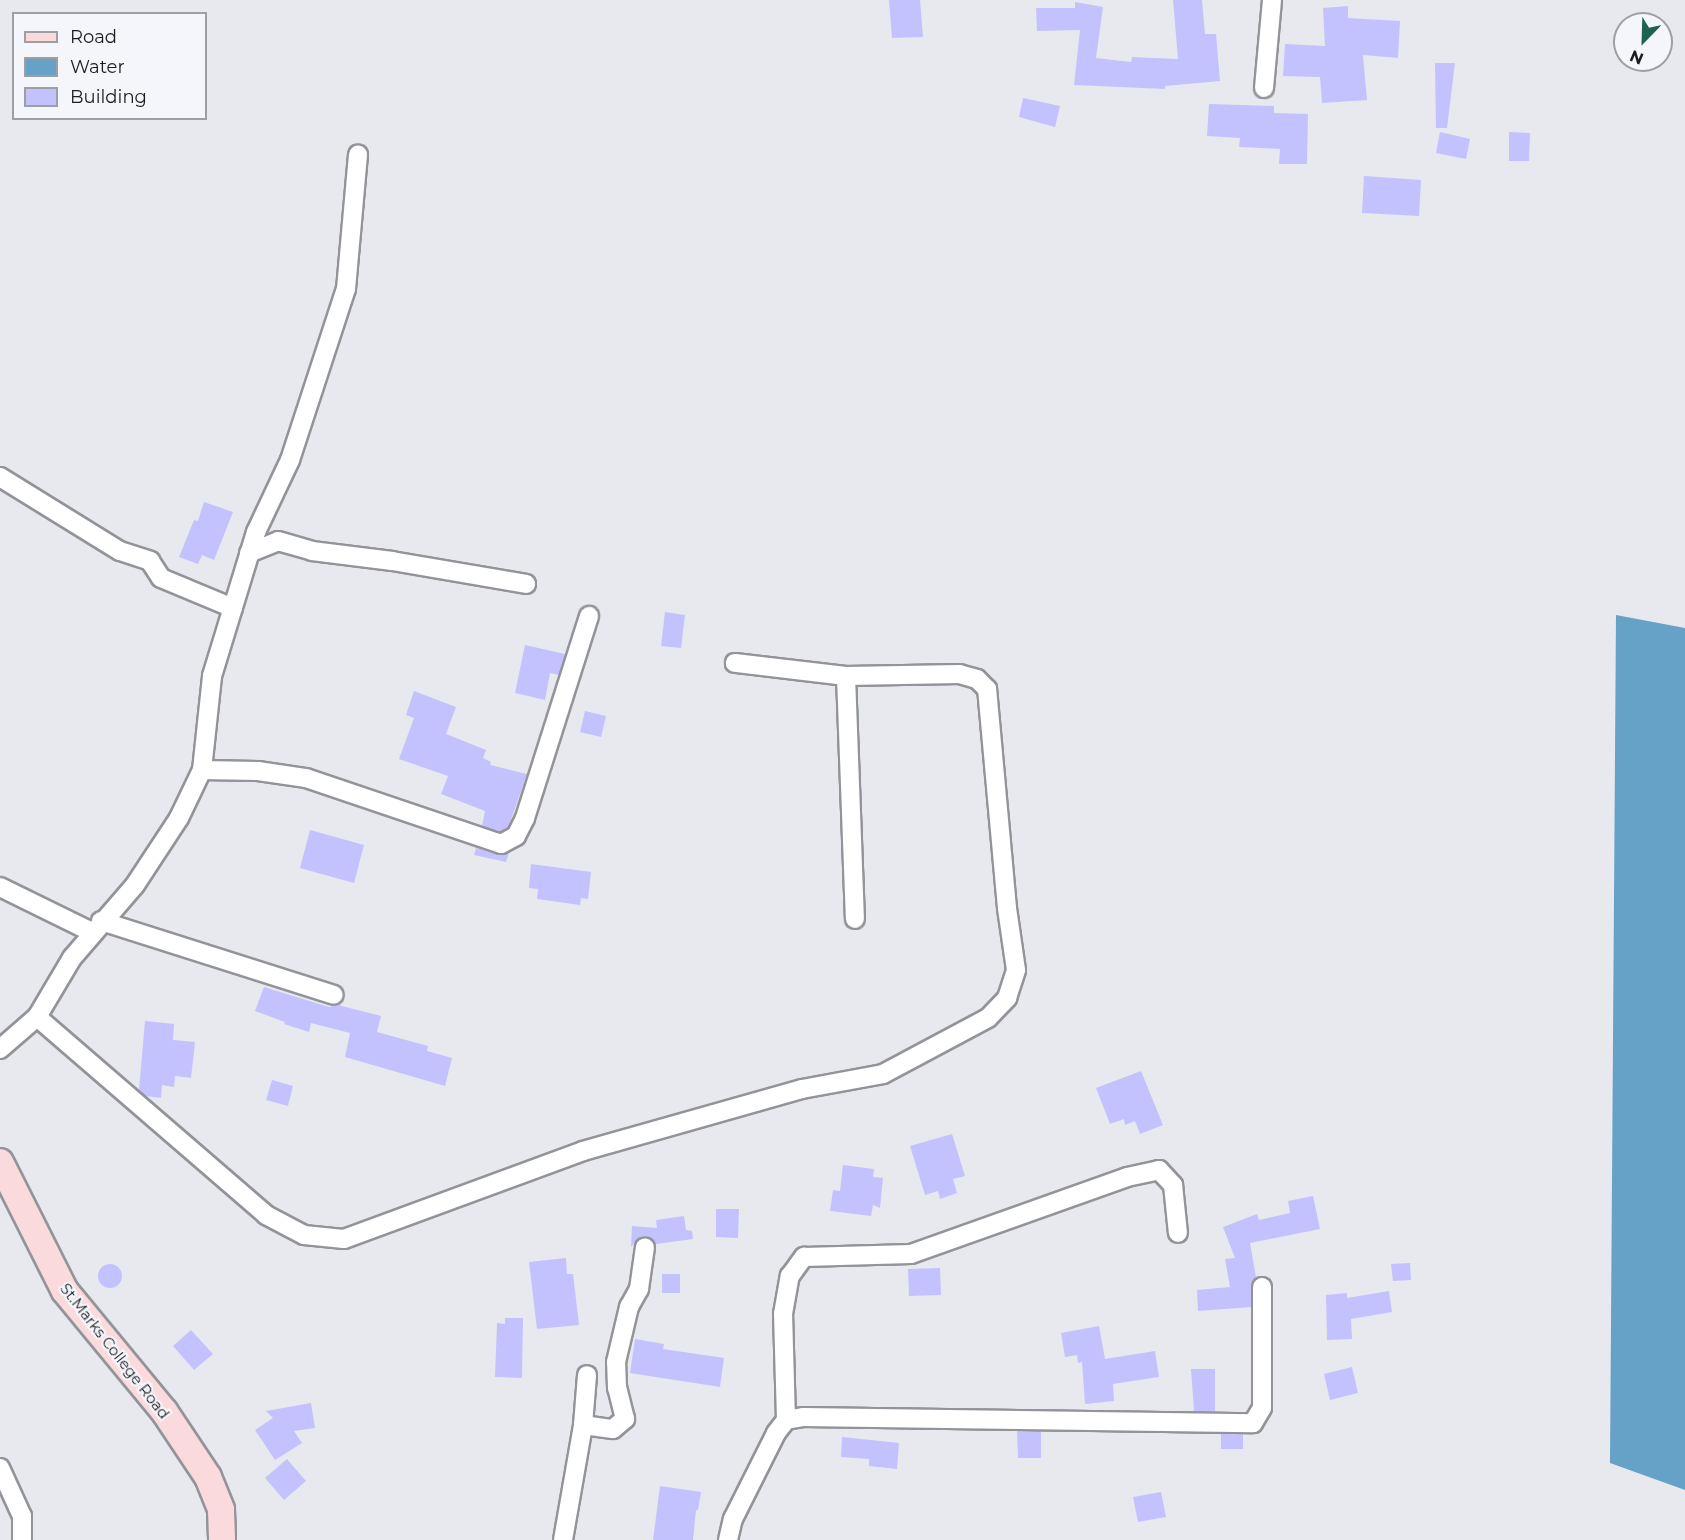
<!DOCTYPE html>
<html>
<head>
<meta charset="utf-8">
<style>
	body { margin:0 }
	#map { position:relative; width:1685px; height:1540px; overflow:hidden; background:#e7e9ee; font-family:Montserrat,sans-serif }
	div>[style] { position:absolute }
	.water>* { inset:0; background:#66a2c8 }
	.building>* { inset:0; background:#c3c2ff }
	.round { border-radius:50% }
	.roads { filter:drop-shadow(2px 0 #929499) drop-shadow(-2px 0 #929499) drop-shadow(0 2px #929499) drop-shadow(0 -2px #929499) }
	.street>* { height:18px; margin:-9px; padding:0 9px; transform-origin:9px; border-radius:9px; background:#fff }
	.secondary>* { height:26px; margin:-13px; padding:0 13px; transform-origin:13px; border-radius:13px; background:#fadadc }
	span { translate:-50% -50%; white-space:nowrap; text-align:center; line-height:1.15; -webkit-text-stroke:4.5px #f4f6fc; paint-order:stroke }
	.street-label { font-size:15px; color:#1c1c1e }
	.legend { position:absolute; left:12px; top:12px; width:195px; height:108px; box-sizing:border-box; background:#f4f6fc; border:2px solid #9e9fa3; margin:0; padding:8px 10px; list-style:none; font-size:18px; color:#1c1c1e }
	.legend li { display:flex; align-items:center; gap:12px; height:30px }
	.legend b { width:30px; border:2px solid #9e9fa3 }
	.north { position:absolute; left:1613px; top:12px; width:60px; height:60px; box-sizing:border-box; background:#f4f6fc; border:2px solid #9e9fa3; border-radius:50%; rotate:203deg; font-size:16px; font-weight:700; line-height:24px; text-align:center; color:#1c1c1e }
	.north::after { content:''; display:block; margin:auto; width:21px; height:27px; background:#206252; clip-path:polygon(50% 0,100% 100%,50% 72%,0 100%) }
</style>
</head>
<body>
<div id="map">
	<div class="water">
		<div style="clip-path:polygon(1616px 615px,1685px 628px,1685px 1490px,1610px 1463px)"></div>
	</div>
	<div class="building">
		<div style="clip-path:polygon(889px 0,920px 0,923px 37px,892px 38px)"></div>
		<div style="clip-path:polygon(1173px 0,1202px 0,1205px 34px,1216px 34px,1220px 81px,1165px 86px,1165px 89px,1074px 85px,1080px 30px,1037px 31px,1036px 8px,1075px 8px,1075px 2px,1103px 7px,1096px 58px,1131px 62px,1132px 57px,1178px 59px)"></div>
		<div style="clip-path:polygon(1348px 6px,1348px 18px,1400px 21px,1398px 58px,1363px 55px,1367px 100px,1322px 103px,1320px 77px,1283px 76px,1285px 44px,1325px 46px,1323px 8px)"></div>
		<div style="clip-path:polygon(1435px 63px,1455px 63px,1447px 128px,1436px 128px)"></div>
		<div style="clip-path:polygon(1023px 98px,1060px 106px,1055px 127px,1019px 117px)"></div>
		<div style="clip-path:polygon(1209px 104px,1274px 106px,1274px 113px,1308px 114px,1307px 164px,1279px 164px,1280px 149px,1239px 147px,1240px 138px,1207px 136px)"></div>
		<div style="clip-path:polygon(1440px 132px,1470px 139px,1466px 159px,1436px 153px)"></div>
		<div style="clip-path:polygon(1509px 132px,1530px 133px,1529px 161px,1509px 161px)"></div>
		<div style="clip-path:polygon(1364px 176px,1421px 180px,1419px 216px,1362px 213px)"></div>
		<div style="clip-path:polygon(204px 502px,233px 512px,214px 560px,202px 555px,198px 564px,179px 557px,194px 520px,198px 521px)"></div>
		<div style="clip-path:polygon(665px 612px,685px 615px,681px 648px,661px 646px)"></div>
		<div style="clip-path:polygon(525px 645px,565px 654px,559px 675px,550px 673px,545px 700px,515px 693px)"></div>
		<div style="clip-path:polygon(414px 691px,456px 707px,446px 734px,486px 750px,483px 758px,491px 762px,490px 765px,527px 774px,508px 828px,500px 832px,482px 826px,485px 811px,441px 794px,448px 776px,399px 759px,414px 718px,406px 715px)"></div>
		<div style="clip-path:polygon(585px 711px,606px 716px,601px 737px,580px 732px)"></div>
		<div style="clip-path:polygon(310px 830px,364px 845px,354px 883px,300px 868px)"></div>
		<div style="clip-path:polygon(476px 848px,498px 855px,509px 853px,506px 862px,474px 855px)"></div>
		<div style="clip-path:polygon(531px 864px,591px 872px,588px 899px,581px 898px,580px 905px,537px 899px,538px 889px,529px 888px)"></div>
		<div style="clip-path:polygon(264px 987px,329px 1007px,338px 1005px,381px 1016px,377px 1032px,428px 1046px,427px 1051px,452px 1058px,445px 1086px,345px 1057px,350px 1033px,311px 1023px,309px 1032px,284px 1024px,285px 1022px,255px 1011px)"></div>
		<div style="clip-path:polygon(145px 1021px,174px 1024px,173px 1040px,195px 1042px,191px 1078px,175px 1076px,174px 1087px,162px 1085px,161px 1098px,146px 1096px,139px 1090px)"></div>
		<div style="clip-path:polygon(1141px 1071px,1163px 1125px,1140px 1134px,1135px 1121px,1125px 1125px,1124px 1119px,1110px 1124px,1096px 1088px)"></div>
		<div style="clip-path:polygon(272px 1080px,293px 1086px,288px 1106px,266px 1100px)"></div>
		<div style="clip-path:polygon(952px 1134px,965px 1176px,953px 1179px,957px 1193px,940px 1199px,938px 1191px,925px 1195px,910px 1146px)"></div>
		<div style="clip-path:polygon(843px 1165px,874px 1169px,873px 1177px,883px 1178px,880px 1208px,873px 1205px,871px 1216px,830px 1211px,833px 1190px,840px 1191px)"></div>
		<div style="clip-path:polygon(1313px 1196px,1320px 1229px,1250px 1243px,1256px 1277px,1251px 1286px,1251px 1307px,1198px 1311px,1197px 1290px,1230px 1287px,1225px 1259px,1235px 1258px,1223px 1227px,1257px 1214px,1259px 1220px,1290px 1213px,1288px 1201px)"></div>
		<div style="clip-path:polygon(716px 1209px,739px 1209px,738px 1238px,716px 1237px)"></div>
		<div style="clip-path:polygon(684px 1216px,686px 1230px,692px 1231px,693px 1239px,656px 1244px,646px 1236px,640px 1237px,631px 1247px,632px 1226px,657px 1228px,656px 1220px)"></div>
		<div style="clip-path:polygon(566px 1258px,567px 1274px,573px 1274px,579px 1325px,537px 1329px,529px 1262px)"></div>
		<div style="clip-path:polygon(1410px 1263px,1411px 1280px,1393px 1281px,1391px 1264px)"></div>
		<div class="round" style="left:98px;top:1264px;width:24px;height:24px"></div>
		<div style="clip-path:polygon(940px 1268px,941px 1295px,909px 1296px,908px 1269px)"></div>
		<div style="clip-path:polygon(662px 1274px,680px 1274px,680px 1293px,662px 1293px)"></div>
		<div style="clip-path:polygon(1389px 1291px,1392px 1312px,1351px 1319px,1352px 1339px,1327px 1340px,1326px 1295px,1347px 1293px,1347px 1298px)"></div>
		<div style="clip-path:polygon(505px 1318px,523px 1318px,522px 1378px,495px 1377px,497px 1323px,505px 1324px)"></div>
		<div style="clip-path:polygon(1099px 1326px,1105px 1359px,1155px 1351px,1159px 1377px,1113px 1384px,1114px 1401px,1085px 1404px,1082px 1362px,1078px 1363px,1077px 1355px,1065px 1357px,1061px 1333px)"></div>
		<div style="clip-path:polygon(191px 1330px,213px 1354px,194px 1370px,173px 1346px)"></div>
		<div style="clip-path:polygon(635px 1339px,664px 1344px,663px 1349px,724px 1358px,720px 1387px,630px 1373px)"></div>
		<div style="clip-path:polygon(1352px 1367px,1358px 1393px,1330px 1400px,1324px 1374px)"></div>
		<div style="clip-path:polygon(1191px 1369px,1215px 1369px,1215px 1411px,1194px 1411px)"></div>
		<div style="clip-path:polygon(311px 1403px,315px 1428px,294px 1431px,302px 1443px,275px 1460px,255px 1430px,273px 1418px,266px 1411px)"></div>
		<div style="clip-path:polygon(1017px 1431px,1041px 1431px,1041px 1458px,1018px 1458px)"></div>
		<div style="clip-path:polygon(1221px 1434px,1243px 1434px,1243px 1449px,1221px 1449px)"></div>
		<div style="clip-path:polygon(842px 1437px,899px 1443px,897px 1469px,869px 1466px,869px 1459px,841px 1457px)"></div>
		<div style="clip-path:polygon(287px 1459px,306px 1481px,284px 1500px,265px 1478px)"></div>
		<div style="clip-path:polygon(660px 1486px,701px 1492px,698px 1510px,696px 1510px,693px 1540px,653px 1540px)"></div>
		<div style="clip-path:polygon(1161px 1492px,1166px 1517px,1138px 1522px,1133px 1497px)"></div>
	</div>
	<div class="roads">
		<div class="street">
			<div style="left:1264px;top:88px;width:88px;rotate:-84.8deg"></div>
			<div style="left:0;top:477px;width:141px;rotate:31.7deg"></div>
			<div style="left:120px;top:551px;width:32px;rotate:18deg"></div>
			<div style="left:150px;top:561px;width:20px;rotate:57deg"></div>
			<div style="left:161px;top:578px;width:78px;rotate:22.6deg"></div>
			<div style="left:249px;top:553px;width:31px;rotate:-22deg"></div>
			<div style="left:278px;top:541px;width:35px;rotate:16deg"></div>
			<div style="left:312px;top:551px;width:81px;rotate:7.1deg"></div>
			<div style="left:392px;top:561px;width:136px;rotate:9.7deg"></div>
			<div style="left:846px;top:676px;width:243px;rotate:87.9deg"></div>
			<div style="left:202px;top:770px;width:56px;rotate:1deg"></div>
			<div style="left:258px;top:771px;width:49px;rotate:8.3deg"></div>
			<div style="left:306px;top:778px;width:206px;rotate:18.7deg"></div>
			<div style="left:501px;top:844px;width:17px;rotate:-28deg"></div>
			<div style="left:516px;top:836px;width:20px;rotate:-63deg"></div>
			<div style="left:525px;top:818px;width:212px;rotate:-72.4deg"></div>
			<div style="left:0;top:887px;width:102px;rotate:26.1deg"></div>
			<div style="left:101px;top:921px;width:244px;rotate:17.6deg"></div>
			<div style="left:37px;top:1017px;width:303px;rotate:40.8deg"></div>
			<div style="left:266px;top:1215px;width:43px;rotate:27.8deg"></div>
			<div style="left:304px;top:1235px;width:40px;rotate:5.7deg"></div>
			<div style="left:344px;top:1239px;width:255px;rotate:-20.2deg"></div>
			<div style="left:583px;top:1151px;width:228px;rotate:-15.8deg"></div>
			<div style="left:802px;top:1089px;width:82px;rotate:-10.5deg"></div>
			<div style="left:883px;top:1074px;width:119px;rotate:-28.1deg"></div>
			<div style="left:988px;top:1018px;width:28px;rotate:-46deg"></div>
			<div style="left:1007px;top:998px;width:29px;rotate:-72deg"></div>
			<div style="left:1016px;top:970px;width:63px;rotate:-98.3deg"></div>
			<div style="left:1007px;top:908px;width:220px;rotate:-95.2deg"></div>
			<div style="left:987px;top:689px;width:14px;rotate:-135deg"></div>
			<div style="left:977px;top:679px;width:18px;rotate:-164deg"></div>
			<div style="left:960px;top:674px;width:114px;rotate:179deg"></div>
			<div style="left:846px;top:676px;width:112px;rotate:-173.3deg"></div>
			<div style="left:0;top:1049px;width:49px;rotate:-40.9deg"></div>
			<div style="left:37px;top:1017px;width:69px;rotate:-59.3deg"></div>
			<div style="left:72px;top:958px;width:96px;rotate:-49.2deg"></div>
			<div style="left:135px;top:885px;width:80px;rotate:-56.7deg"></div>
			<div style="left:179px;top:818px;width:53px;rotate:-64.4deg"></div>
			<div style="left:202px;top:770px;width:95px;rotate:-83.9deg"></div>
			<div style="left:212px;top:676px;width:151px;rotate:-73deg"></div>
			<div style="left:256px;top:532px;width:80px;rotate:-64.7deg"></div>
			<div style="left:290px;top:460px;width:180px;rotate:-71.9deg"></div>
			<div style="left:346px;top:289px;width:135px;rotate:-84.9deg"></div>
			<div style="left:786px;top:1420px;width:106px;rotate:-91.6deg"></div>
			<div style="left:783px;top:1314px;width:39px;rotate:-80deg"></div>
			<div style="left:790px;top:1276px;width:24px;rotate:-54deg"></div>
			<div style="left:804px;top:1257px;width:107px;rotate:-1.6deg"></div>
			<div style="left:911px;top:1254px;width:229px;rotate:-19.6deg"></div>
			<div style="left:1127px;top:1177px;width:33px;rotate:-12deg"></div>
			<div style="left:1159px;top:1170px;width:21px;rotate:47deg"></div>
			<div style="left:1173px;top:1185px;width:48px;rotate:84.1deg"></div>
			<div style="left:583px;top:1425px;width:30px;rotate:8deg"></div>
			<div style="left:613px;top:1429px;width:16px;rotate:-40deg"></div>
			<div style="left:625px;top:1419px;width:32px;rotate:-104deg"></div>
			<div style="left:617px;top:1388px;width:26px;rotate:-92deg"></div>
			<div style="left:616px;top:1362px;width:57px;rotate:-76.7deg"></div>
			<div style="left:629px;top:1307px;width:21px;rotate:-61deg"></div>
			<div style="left:639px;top:1289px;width:42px;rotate:-81.9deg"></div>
			<div style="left:0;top:1468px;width:53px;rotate:65.4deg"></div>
			<div style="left:22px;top:1516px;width:24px;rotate:90deg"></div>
			<div style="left:563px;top:1540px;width:117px;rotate:-80.1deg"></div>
			<div style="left:583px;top:1425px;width:50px;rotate:-85.4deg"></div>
			<div style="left:728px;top:1540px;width:22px;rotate:-77deg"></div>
			<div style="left:733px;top:1519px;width:96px;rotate:-63.4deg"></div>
			<div style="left:776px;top:1433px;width:16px;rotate:-52deg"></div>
			<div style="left:786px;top:1420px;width:17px;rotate:-10deg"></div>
			<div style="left:803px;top:1417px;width:450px;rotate:0.8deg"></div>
			<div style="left:1253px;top:1423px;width:17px;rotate:-59deg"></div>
			<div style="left:1262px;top:1408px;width:121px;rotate:-90deg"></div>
		</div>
		<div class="secondary">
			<div style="left:0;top:1162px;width:144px;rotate:63.3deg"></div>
			<div style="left:65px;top:1291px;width:156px;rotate:50.5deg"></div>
			<div style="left:164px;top:1411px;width:79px;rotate:56.3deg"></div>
			<div style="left:208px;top:1477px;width:35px;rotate:68deg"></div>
			<div style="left:221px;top:1510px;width:30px;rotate:88deg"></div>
		</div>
	</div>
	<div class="street-label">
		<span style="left:115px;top:1351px;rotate:52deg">St.Marks College Road</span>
	</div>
	<ul class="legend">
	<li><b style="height:8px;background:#fadadc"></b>Road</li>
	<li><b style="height:16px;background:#66a2c8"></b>Water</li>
	<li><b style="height:16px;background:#c3c2ff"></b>Building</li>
	</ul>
	<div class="north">N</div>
</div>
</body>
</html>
